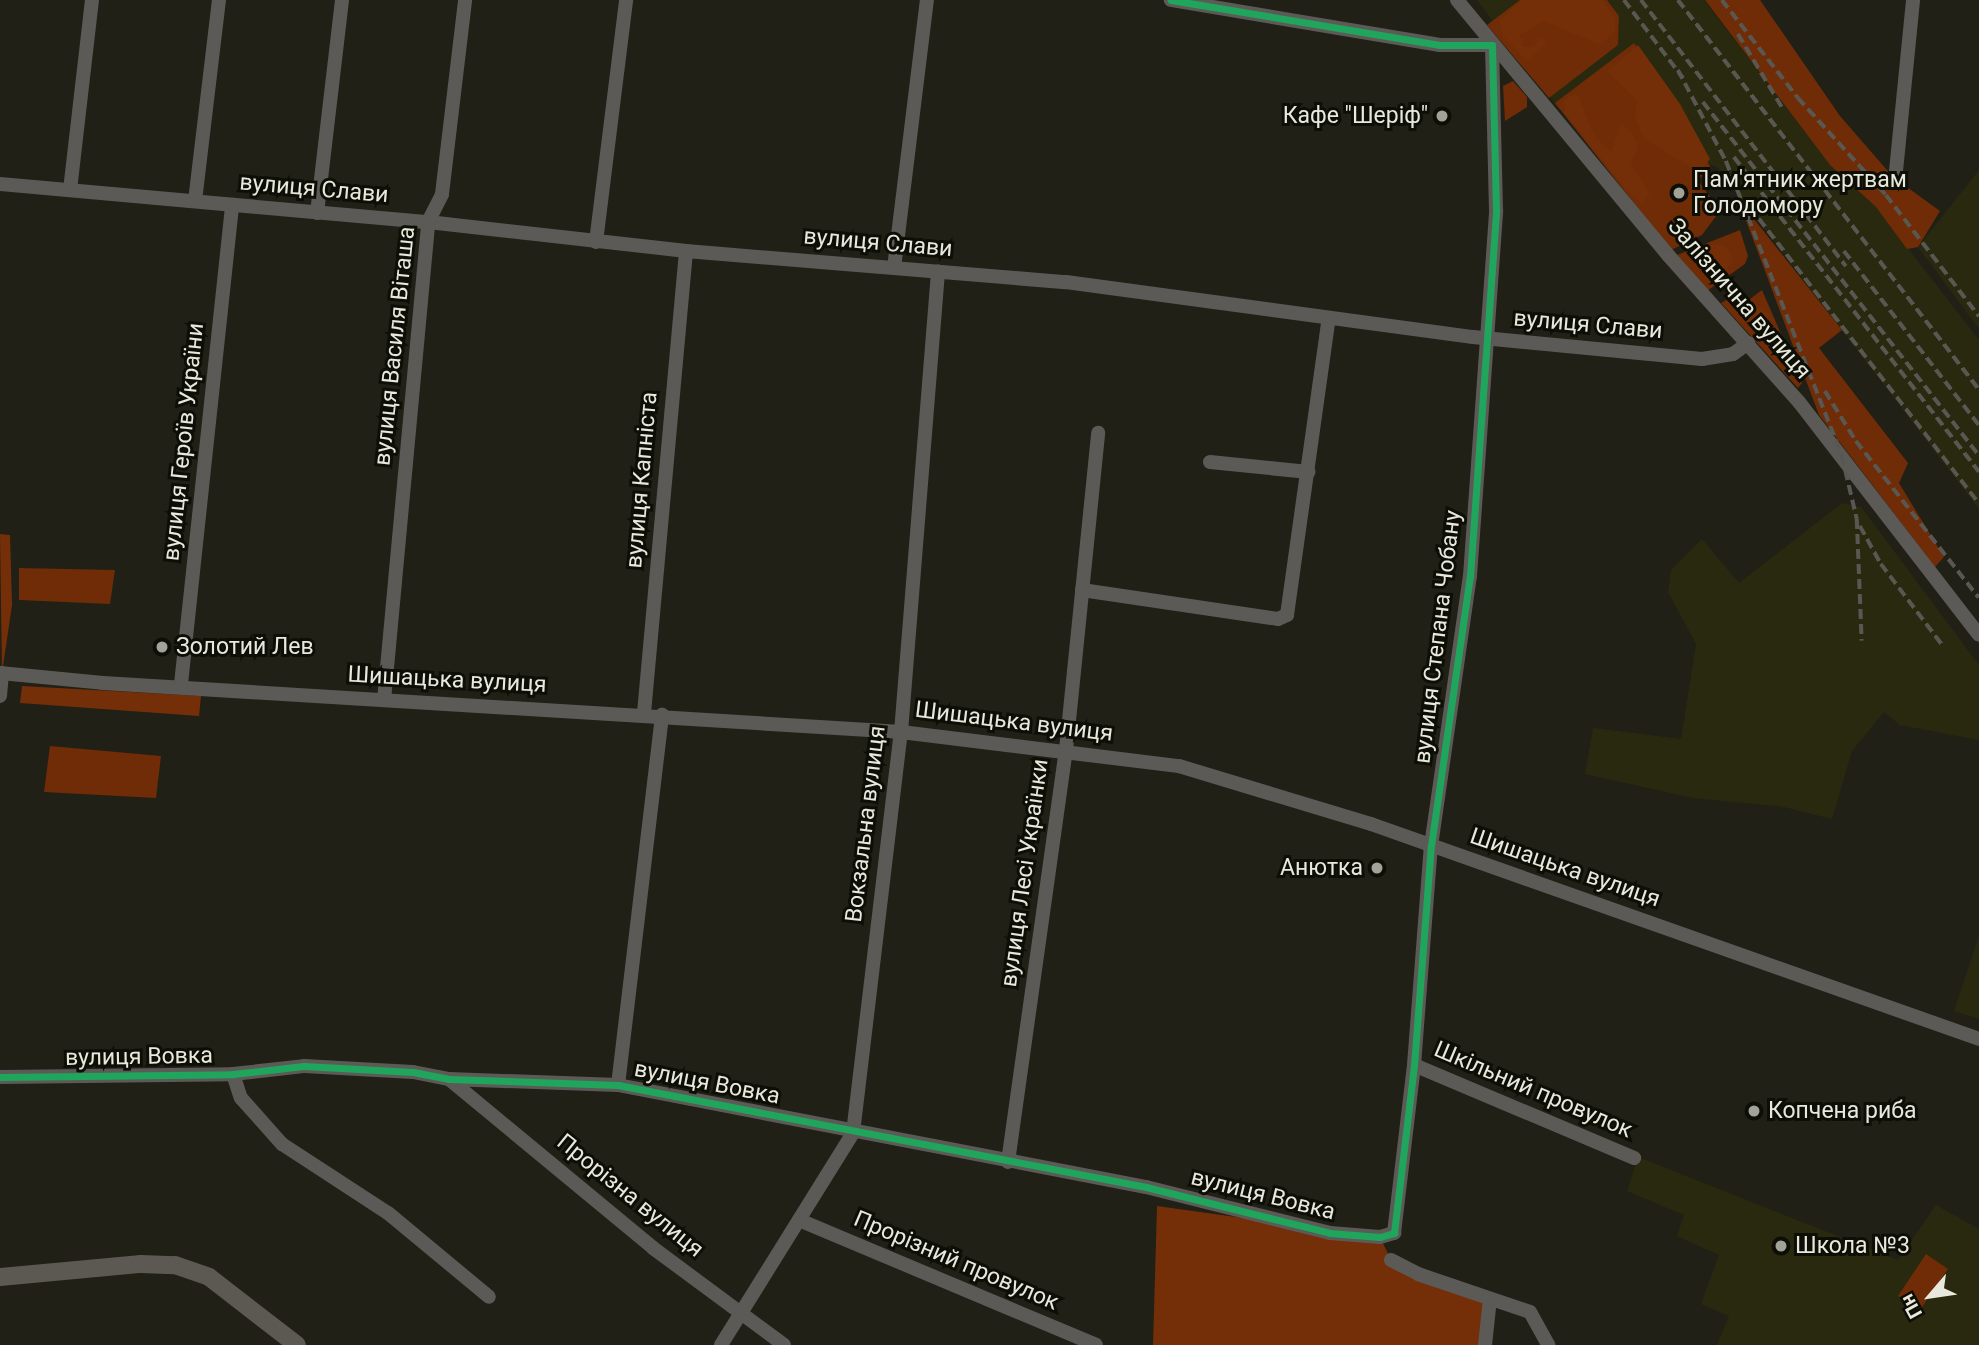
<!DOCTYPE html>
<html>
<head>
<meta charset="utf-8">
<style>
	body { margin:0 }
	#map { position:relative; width:1979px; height:1345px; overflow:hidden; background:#202016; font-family:Roboto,sans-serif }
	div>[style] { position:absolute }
	.built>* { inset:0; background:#29290f }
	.green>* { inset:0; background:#6f2c06 }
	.forest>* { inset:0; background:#742f09 }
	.minor>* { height:14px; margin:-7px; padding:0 7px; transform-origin:7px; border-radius:7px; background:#5c5a56 }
	.major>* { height:18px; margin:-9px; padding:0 9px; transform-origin:9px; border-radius:9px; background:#5c5952 }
	.rail>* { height:3.5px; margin-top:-1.75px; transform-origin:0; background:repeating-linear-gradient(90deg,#585752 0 10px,transparent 0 15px) }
	.cycleway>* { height:7px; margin:-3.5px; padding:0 3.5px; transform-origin:3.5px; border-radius:3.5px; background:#20a55d }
	.dots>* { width:19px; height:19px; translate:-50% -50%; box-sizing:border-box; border:4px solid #0d0e06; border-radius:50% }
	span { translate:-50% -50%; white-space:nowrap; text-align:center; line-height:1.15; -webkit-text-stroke:6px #0d0e06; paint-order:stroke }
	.poi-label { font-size:23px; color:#e8e9dc }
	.right { translate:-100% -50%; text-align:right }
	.left { translate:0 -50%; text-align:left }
	.street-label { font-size:23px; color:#e8e9dc }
	.north { position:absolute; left:1895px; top:1261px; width:70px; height:70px; -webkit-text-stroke:5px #0d0e06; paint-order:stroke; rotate:241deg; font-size:19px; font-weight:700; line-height:28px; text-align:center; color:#e8e9dc }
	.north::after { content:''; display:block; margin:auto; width:24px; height:32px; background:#e8e9dc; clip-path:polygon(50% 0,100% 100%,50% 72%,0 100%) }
</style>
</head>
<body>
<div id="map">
	<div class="built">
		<div style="clip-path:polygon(1477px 0,1704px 0,1830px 165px,1876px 207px,1979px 340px,1979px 509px,1717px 167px,1558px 108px)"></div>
		<div style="clip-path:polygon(1979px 170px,1979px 329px,1918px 247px)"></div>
		<div style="clip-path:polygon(1842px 503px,1861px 507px,1979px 665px,1979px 740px,1900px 725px,1884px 712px,1852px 751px,1832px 819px,1784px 807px,1693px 798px,1585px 774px,1593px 728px,1681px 739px,1696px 644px,1668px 592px,1671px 570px,1702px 539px,1739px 583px)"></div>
		<div style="clip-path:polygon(1979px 936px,1979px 1019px,1954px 1011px)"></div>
		<div style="clip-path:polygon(1638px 1157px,1898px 1260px,1936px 1205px,1979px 1229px,1979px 1345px,1717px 1345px,1729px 1316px,1701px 1304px,1719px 1255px,1677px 1236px,1684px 1215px,1627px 1191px)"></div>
	</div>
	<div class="green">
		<div style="clip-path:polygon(1520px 0,1607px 0,1619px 16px,1618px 45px,1549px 98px,1487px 25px)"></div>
		<div style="clip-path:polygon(1705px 0,1760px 0,1840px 116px,1893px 177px,1940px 211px,1918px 247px,1907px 249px,1876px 207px,1830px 165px)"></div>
		<div style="clip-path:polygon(1634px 43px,1672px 98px,1711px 168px,1698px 180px,1720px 211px,1702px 235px,1671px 250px,1555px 103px)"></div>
		<div style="clip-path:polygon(1513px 81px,1527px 97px,1527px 107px,1505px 121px,1503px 86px)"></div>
		<div style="clip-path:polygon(1738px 199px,1842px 330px,1819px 348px,1908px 463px,1899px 483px,1944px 557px,1935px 567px,1819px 415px)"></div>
		<div style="clip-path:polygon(1740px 230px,1748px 256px,1745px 264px,1707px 291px,1677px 255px)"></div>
		<div style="clip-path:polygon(1762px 290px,1802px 383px,1798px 388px,1721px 303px,1739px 293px,1746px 302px)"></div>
		<div style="clip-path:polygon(19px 568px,115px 570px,110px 604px,19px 600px)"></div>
		<div style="clip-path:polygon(50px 746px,161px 756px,156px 798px,44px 792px)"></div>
		<div style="clip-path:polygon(1926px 1254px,1948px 1269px,1920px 1310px,1898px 1296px)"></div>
	</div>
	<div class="forest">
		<div style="clip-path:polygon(1522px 0,1603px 0,1616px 20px,1615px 31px,1601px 45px,1543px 21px,1520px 35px,1523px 47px,1533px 46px,1541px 37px,1547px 43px,1527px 61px,1503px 36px,1499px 21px)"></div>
		<div style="clip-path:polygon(1638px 45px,1680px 104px,1710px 159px,1699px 172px,1644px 139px,1635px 117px,1637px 100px,1607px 71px)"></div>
		<div style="clip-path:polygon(1577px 93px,1592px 132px,1607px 149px,1611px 151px,1621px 123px,1633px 134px,1638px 146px,1631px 164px,1650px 194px,1642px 203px,1629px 193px,1565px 114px,1564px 100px)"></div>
		<div style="clip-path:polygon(1709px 245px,1724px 245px,1734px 259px,1725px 272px,1711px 279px,1704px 274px,1694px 250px)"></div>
		<div style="clip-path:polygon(1756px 304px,1770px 314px,1761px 332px,1740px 319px,1740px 306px)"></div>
		<div style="clip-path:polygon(0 534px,10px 535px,12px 605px,2px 673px)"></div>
		<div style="clip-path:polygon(22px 686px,201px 696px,199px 716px,20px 703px)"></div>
		<div style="clip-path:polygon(1157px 1206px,1380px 1237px,1391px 1260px,1490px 1299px,1485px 1345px,1153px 1345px)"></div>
	</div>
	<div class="minor">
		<div style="left:1457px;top:0;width:331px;rotate:50.4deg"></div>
		<div style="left:1668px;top:255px;width:197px;rotate:48.3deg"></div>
		<div style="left:1799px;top:402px;width:294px;rotate:52.3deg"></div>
		<div style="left:1896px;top:171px;width:172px;rotate:-84.3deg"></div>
		<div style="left:0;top:184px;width:430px;rotate:5.1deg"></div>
		<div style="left:428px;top:222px;width:260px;rotate:6.4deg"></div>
		<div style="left:686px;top:251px;width:381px;rotate:4.7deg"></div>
		<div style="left:1066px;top:282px;width:411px;rotate:7.7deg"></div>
		<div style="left:1473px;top:337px;width:230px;rotate:5.5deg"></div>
		<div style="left:1702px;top:359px;width:31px;rotate:-9deg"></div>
		<div style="left:1733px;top:354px;width:19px;rotate:-36deg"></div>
		<div style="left:70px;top:190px;width:191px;rotate:-83.4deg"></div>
		<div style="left:195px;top:201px;width:202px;rotate:-83.2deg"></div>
		<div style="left:317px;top:213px;width:214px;rotate:-83.3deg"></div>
		<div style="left:596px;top:242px;width:244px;rotate:-82.9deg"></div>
		<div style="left:894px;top:268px;width:270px;rotate:-83deg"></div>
		<div style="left:1210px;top:462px;width:99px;rotate:5.8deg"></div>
		<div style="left:1082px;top:590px;width:198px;rotate:8.4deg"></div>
		<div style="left:1278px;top:619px;width:10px;rotate:-24deg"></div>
		<div style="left:1287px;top:615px;width:300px;rotate:-82deg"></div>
		<div style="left:0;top:673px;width:103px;rotate:5.5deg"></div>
		<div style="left:103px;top:683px;width:800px;rotate:3.51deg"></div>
		<div style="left:901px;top:732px;width:280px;rotate:7deg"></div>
		<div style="left:1179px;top:766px;width:201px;rotate:16.8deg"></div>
		<div style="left:1371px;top:824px;width:645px;rotate:19.47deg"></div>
		<div style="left:181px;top:684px;width:482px;rotate:-83.9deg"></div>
		<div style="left:0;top:696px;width:23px;rotate:-85deg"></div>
		<div style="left:384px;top:700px;width:480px;rotate:-84.7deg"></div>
		<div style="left:428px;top:222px;width:31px;rotate:-63deg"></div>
		<div style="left:442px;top:194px;width:195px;rotate:-83.2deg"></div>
		<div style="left:644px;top:713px;width:464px;rotate:-84.8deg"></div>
		<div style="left:1414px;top:1065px;width:239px;rotate:22.9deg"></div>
		<div style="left:233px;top:1074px;width:25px;rotate:72deg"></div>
		<div style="left:241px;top:1098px;width:62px;rotate:48.3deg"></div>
		<div style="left:282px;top:1144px;width:126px;rotate:33.1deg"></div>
		<div style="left:388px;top:1213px;width:131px;rotate:39.7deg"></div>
		<div style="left:0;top:1077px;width:233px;rotate:-0.7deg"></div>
		<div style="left:233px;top:1074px;width:71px;rotate:-6.4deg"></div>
		<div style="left:304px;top:1066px;width:109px;rotate:3.2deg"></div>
		<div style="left:413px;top:1072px;width:37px;rotate:11deg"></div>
		<div style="left:449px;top:1079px;width:169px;rotate:2deg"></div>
		<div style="left:618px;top:1085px;width:538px;rotate:10.93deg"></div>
		<div style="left:1146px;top:1187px;width:190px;rotate:14deg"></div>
		<div style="left:1330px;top:1233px;width:50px;rotate:4.6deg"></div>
		<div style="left:1380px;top:1237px;width:15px;rotate:-16deg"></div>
		<div style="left:1394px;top:1233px;width:169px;rotate:-83.2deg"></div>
		<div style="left:1414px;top:1065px;width:220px;rotate:-85.6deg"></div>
		<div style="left:1431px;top:846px;width:273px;rotate:-81.8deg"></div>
		<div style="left:1470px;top:576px;width:367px;rotate:-85.9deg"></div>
		<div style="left:1496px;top:210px;width:165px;rotate:-91.4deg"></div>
		<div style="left:1492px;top:45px;width:52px;rotate:180deg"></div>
		<div style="left:1440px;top:45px;width:273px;rotate:-170.5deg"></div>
		<div style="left:449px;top:1079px;width:265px;rotate:39.6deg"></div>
		<div style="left:653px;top:1248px;width:163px;rotate:36.5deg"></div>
		<div style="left:618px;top:1085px;width:373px;rotate:-83.2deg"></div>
		<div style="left:1008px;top:1162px;width:416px;rotate:-82deg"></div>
		<div style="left:1066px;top:750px;width:319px;rotate:-84.2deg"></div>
		<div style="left:799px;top:1220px;width:322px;rotate:22.8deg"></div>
		<div style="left:1391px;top:1260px;width:30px;rotate:27deg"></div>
		<div style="left:1418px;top:1274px;width:118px;rotate:18.7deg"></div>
		<div style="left:1530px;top:1312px;width:38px;rotate:61deg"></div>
		<div style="left:721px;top:1345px;width:250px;rotate:-58.1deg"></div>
		<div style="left:853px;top:1133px;width:404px;rotate:-83.2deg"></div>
		<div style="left:901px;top:732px;width:462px;rotate:-85.4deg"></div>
		<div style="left:1485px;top:1345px;width:46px;rotate:-83.8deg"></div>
	</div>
	<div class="major">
		<div style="left:0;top:1277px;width:142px;rotate:-5.3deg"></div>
		<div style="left:141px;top:1264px;width:34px;rotate:2deg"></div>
		<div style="left:175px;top:1265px;width:36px;rotate:19deg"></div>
		<div style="left:209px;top:1277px;width:111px;rotate:37.7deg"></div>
	</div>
	<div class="rail">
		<div style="left:1624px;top:0;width:98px;rotate:52.9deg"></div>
		<div style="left:1641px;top:0;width:336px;rotate:52.4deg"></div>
		<div style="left:1678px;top:0;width:492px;rotate:52.3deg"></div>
		<div style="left:1722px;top:0;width:124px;rotate:52.2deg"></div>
		<div style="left:1798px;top:98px;width:131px;rotate:47.8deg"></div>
		<div style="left:1886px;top:195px;width:153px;rotate:52.5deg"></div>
		<div style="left:1738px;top:34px;width:87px;rotate:59deg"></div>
		<div style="left:1678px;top:70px;width:103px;rotate:62.2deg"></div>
		<div style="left:1726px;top:161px;width:317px;rotate:68.5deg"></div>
		<div style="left:1842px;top:456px;width:65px;rotate:76.6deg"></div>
		<div style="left:1857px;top:519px;width:122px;rotate:87.7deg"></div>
		<div style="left:1703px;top:102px;width:448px;rotate:52deg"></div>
		<div style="left:1734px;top:157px;width:399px;rotate:52.1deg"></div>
		<div style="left:1750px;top:207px;width:374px;rotate:52.3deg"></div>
		<div style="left:1844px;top:251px;width:220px;rotate:52.2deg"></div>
		<div style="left:1825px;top:391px;width:59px;rotate:58.2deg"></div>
		<div style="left:1856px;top:441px;width:199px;rotate:51.9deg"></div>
		<div style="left:1860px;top:526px;width:43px;rotate:61.1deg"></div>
		<div style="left:1881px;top:564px;width:103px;rotate:52.9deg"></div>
	</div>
	<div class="cycleway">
		<div style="left:0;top:1077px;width:233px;rotate:-0.7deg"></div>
		<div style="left:233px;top:1074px;width:71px;rotate:-6.4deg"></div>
		<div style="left:304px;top:1066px;width:109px;rotate:3.2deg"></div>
		<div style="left:413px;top:1072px;width:37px;rotate:11deg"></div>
		<div style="left:449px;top:1079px;width:169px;rotate:2deg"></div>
		<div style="left:618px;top:1085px;width:538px;rotate:10.93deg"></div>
		<div style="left:1146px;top:1187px;width:190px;rotate:14deg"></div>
		<div style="left:1330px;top:1233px;width:50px;rotate:4.6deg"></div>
		<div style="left:1380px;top:1237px;width:15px;rotate:-16deg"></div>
		<div style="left:1394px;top:1233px;width:169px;rotate:-83.2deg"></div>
		<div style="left:1414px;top:1065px;width:220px;rotate:-85.6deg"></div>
		<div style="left:1431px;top:846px;width:273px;rotate:-81.8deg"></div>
		<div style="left:1470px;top:576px;width:367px;rotate:-85.9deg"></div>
		<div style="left:1496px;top:210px;width:165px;rotate:-91.4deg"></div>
		<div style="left:1492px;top:45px;width:52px;rotate:180deg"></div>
		<div style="left:1440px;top:45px;width:273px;rotate:-170.5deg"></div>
	</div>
	<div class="dots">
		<div style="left:1442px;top:116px;background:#a2a397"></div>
		<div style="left:1679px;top:193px;background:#a2a397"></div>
		<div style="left:162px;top:647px;background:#a2a397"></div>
		<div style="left:1377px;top:868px;background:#a2a397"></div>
		<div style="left:1754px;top:1111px;background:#a2a397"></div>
		<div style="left:1781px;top:1246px;background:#a2a397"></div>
	</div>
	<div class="poi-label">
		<span class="right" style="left:1428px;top:116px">Кафе "Шеріф"</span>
		<span class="left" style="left:1693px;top:193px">Пам'ятник жертвам<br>Голодомору</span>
		<span class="left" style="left:176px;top:647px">Золотий Лев</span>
		<span class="right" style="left:1363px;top:868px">Анютка</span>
		<span class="left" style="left:1768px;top:1111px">Копчена риба</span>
		<span class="left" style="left:1795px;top:1246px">Школа №3</span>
	</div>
	<div class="street-label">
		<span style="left:314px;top:189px;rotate:5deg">вулиця Слави</span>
		<span style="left:878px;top:243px;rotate:5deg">вулиця Слави</span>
		<span style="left:1739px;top:299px;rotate:49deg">Залізнична вулиця</span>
		<span style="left:1588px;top:325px;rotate:5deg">вулиця Слави</span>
		<span style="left:395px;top:346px;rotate:-84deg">вулиця Василя Віташа</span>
		<span style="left:184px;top:442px;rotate:-84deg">вулиця Героїв України</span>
		<span style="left:642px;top:480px;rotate:-85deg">вулиця Капніста</span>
		<span style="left:1438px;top:637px;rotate:-83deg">вулиця Степана Чобану</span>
		<span style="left:447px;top:680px;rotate:3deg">Шишацька вулиця</span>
		<span style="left:1014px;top:722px;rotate:7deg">Шишацька вулиця</span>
		<span style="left:866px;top:824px;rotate:-83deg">Вокзальна вулиця</span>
		<span style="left:1565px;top:868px;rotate:19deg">Шишацька вулиця</span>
		<span style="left:1025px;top:873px;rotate:-82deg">вулиця Лесі Українки</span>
		<span style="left:139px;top:1057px;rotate:-1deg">вулиця Вовка</span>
		<span style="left:707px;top:1083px;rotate:11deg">вулиця Вовка</span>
		<span style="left:1533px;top:1090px;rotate:23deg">Шкільний провулок</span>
		<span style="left:1263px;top:1195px;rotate:14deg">вулиця Вовка</span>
		<span style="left:630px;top:1196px;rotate:39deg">Прорізна вулиця</span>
		<span style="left:956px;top:1261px;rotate:23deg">Прорізний провулок</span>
	</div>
	<div class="north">Пн</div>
</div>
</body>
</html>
